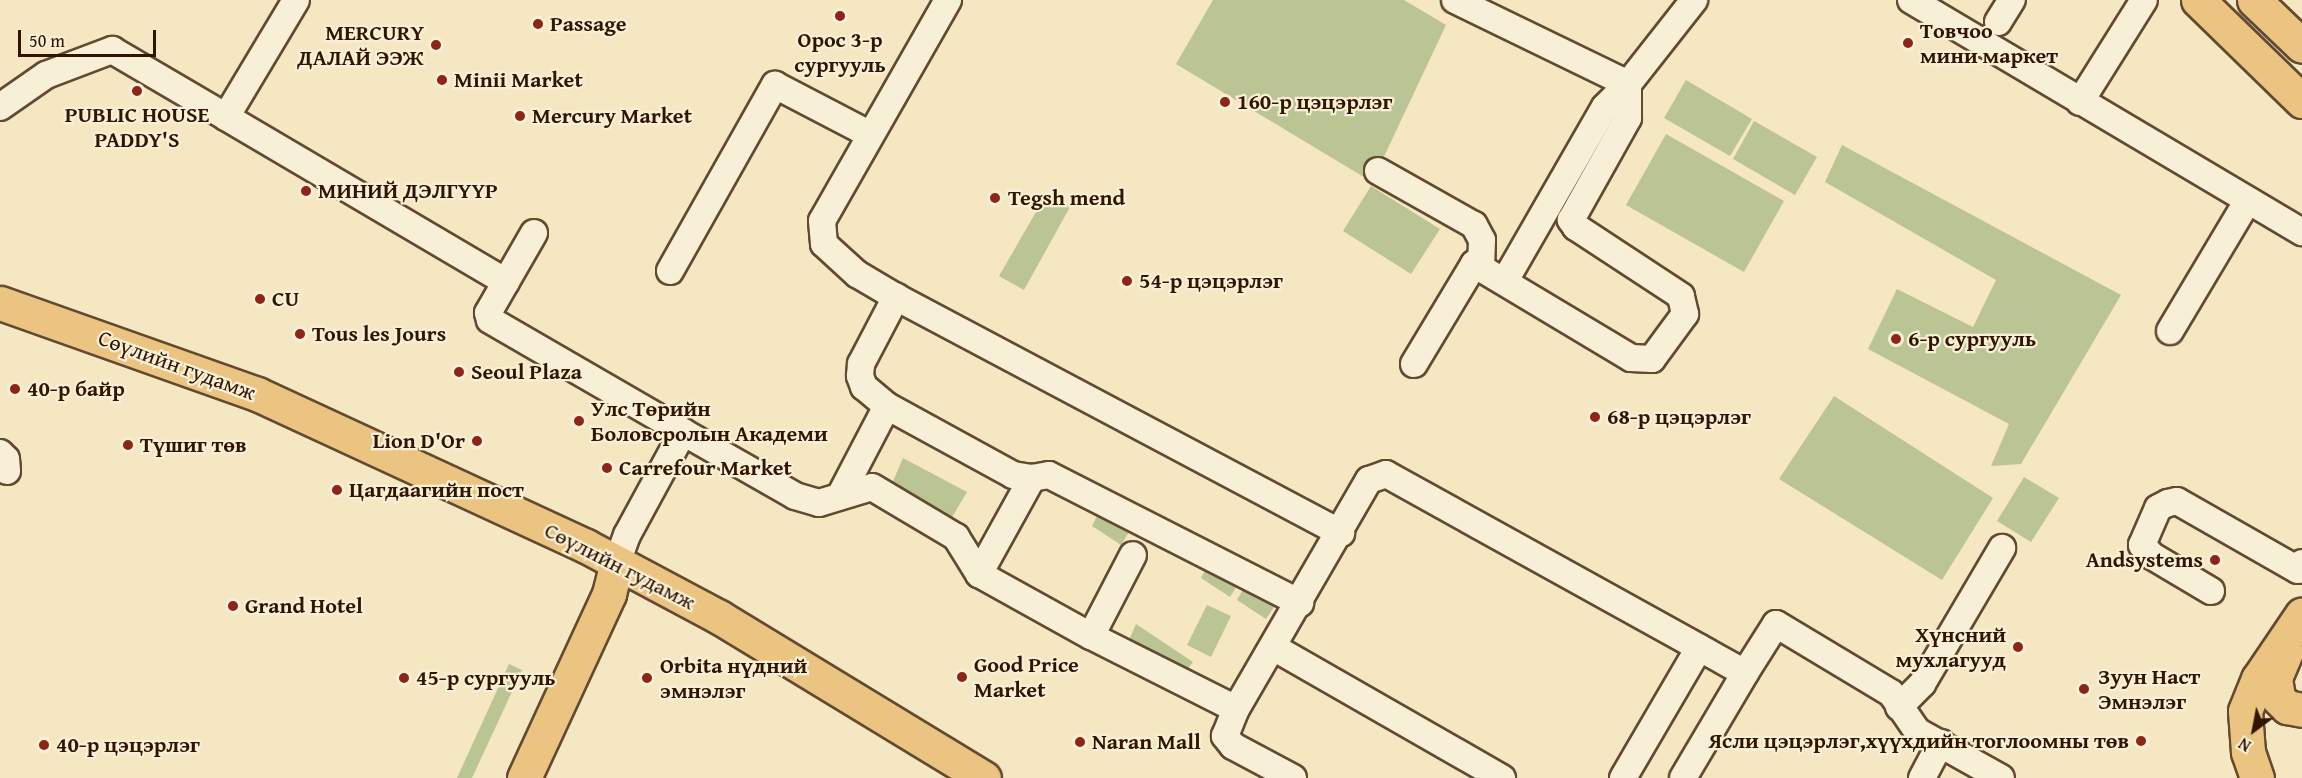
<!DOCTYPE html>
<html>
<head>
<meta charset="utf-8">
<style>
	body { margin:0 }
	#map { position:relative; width:2302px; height:778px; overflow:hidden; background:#f4e7c1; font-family:"Gentium Book Plus",serif }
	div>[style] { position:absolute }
	.green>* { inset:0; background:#bbc593 }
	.roads { filter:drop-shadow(2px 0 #624a31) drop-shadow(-2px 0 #624a31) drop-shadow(0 2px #624a31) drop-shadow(0 -2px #624a31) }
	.minor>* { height:26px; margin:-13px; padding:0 13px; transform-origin:13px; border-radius:13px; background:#f8efd7 }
	.major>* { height:33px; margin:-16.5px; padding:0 16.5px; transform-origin:16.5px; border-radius:16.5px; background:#eac480 }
	.dots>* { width:16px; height:16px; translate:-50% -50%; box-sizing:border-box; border:3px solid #f8efd7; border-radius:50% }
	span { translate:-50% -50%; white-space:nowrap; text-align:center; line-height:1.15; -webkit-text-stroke:4.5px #f8efd7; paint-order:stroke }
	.poi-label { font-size:22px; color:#321501; font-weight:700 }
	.left { translate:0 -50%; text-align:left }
	.right { translate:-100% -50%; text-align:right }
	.street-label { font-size:22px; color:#321501 }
	.north { position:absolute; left:2224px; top:700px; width:60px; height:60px; -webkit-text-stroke:4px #f8efd7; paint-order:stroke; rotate:212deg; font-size:16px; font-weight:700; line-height:24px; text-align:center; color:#321501 }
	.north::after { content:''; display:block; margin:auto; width:21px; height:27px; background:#321501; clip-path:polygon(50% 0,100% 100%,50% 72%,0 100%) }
	.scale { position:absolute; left:18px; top:30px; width:138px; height:27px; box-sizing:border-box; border:3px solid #321501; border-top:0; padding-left:8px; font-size:18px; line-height:21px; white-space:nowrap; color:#321501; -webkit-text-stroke:4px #f8efd7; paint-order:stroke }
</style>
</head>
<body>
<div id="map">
	<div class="green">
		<div style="clip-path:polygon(1213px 0,1404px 0,1446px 25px,1372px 182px,1176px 64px)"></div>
		<div style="clip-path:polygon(1686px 80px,1752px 119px,1730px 156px,1664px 118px)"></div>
		<div style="clip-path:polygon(1754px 121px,1817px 157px,1795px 195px,1733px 159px)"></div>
		<div style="clip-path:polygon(1666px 134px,1784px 201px,1744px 272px,1626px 205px)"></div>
		<div style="clip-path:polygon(1842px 145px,2121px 295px,2021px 464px,1991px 466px,2009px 424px,1868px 349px,1897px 289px,1973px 327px,1996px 280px,1825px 182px)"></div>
		<div style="clip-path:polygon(1371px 186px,1440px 229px,1411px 274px,1343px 231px)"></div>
		<div style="clip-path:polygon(1047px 193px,1070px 207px,1024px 290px,999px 276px)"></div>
		<div style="clip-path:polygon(1834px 396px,1993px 498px,1942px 580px,1779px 479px)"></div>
		<div style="clip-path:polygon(903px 458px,967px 492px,951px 519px,891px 486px)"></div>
		<div style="clip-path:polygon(2024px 477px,2059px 498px,2031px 542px,1997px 521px)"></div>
		<div style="clip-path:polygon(1100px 510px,1131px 529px,1121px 545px,1092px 526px)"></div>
		<div style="clip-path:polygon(1209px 562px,1240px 581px,1230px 597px,1201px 578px)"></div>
		<div style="clip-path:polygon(1246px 584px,1276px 604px,1266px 619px,1237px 600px)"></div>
		<div style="clip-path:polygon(1207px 605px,1231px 616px,1211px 657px,1187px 645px)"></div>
		<div style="clip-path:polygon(1136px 624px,1193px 662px,1183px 675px,1129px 640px)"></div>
		<div style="clip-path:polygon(509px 664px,522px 670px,472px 778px,457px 778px)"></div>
	</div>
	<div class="roads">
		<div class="minor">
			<div style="left:948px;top:0;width:254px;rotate:119.7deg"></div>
			<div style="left:822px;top:221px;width:23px;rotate:85deg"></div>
			<div style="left:824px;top:244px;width:45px;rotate:42.3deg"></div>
			<div style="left:857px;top:274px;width:45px;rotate:30.5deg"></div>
			<div style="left:896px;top:297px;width:504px;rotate:27.94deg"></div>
			<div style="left:1455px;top:0;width:192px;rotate:25.9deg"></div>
			<div style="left:1911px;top:0;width:455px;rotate:30.7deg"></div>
			<div style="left:1998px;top:22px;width:26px;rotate:-58deg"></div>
			<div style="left:2080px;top:102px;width:120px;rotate:-57.9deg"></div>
			<div style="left:0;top:107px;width:56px;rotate:-34.8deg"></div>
			<div style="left:46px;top:75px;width:71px;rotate:-20.7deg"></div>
			<div style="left:112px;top:50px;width:132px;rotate:30.4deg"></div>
			<div style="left:226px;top:117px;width:136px;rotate:-59.1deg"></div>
			<div style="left:226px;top:117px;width:325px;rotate:30.5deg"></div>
			<div style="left:1378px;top:171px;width:110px;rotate:29.4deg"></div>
			<div style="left:1474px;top:225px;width:17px;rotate:62deg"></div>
			<div style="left:1482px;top:240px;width:25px;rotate:92deg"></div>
			<div style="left:534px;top:233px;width:92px;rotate:119.9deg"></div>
			<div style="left:488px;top:313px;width:7px;rotate:74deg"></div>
			<div style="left:490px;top:320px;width:223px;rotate:30.1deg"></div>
			<div style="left:683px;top:432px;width:117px;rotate:118.5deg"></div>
			<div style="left:627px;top:535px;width:30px;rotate:110deg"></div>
			<div style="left:670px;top:271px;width:214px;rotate:-60.6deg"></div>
			<div style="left:775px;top:85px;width:106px;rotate:27.5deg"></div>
			<div style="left:1506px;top:279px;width:198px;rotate:-60.1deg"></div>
			<div style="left:1605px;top:107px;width:33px;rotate:-45deg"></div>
			<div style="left:1628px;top:84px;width:107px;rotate:-51.8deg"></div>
			<div style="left:2170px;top:331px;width:152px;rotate:-59.2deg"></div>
			<div style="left:1414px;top:364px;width:117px;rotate:-59deg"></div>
			<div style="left:1474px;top:264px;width:183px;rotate:30.9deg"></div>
			<div style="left:1631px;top:358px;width:21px;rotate:3deg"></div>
			<div style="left:1652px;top:359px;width:56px;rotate:-53.7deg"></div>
			<div style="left:1685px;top:314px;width:18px;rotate:-103deg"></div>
			<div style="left:1681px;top:296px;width:126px;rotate:-146.7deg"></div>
			<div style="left:1576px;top:227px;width:9px;rotate:-126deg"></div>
			<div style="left:1571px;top:220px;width:117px;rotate:-60.8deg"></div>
			<div style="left:1628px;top:118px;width:34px;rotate:-90deg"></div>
			<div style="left:887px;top:406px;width:144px;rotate:28.7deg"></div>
			<div style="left:1013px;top:475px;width:19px;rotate:9deg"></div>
			<div style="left:1032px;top:478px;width:17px;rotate:-10deg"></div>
			<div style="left:1049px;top:475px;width:282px;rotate:27deg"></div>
			<div style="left:683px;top:432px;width:129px;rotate:29.7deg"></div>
			<div style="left:795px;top:496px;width:25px;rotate:16deg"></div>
			<div style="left:819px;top:503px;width:55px;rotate:-16.8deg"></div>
			<div style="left:872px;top:487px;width:98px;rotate:30.8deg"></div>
			<div style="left:956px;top:537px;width:44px;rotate:58.1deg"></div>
			<div style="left:979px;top:574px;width:128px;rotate:29deg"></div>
			<div style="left:1091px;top:636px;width:162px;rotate:26.7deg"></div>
			<div style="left:0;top:453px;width:8px;rotate:45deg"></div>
			<div style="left:6px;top:459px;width:12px;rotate:85deg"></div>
			<div style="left:841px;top:494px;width:99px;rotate:-62.4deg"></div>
			<div style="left:887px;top:406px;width:30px;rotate:-140deg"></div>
			<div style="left:864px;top:387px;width:12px;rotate:-110deg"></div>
			<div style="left:860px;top:376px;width:12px;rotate:-85deg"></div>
			<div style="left:861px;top:364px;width:76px;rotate:-62.4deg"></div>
			<div style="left:979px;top:574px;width:110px;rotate:-61.1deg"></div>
			<div style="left:2211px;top:591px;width:69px;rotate:-149.3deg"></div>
			<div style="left:2152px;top:556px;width:15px;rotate:-132deg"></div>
			<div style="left:2142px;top:545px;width:40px;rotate:-66.6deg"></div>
			<div style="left:2158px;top:508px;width:11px;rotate:-27deg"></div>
			<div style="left:2168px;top:503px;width:9px;rotate:-13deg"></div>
			<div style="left:2177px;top:501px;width:139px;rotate:29.7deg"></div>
			<div style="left:2298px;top:570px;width:8px;rotate:-60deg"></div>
			<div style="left:1091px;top:636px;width:91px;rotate:-62.6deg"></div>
			<div style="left:1273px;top:647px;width:264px;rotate:29.8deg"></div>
			<div style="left:1899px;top:707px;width:33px;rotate:-45deg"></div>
			<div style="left:1922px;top:684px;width:158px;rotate:-59.5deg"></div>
			<div style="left:1293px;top:778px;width:68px;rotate:-151.9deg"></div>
			<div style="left:1233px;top:746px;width:13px;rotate:-129deg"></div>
			<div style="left:1225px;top:736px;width:29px;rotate:-68deg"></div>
			<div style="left:1236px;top:709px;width:265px;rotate:-59.9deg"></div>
			<div style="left:1369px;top:480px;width:18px;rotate:-19deg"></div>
			<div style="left:1386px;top:474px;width:410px;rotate:29deg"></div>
			<div style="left:1745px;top:673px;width:58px;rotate:-57.7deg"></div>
			<div style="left:1776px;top:624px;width:134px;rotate:31deg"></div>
			<div style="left:1891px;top:693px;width:46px;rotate:55.6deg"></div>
			<div style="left:1917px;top:731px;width:96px;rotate:29.2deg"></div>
			<div style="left:1623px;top:778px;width:151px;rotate:-59.7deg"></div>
			<div style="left:1683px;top:778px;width:122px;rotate:-59.4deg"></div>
			<div style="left:1922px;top:778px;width:40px;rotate:-62deg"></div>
		</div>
		<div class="major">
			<div style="left:2198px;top:0;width:145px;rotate:44.2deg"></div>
			<div style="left:2254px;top:0;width:66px;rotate:43.8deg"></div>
			<div style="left:0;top:303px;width:273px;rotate:19.5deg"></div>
			<div style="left:257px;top:394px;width:362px;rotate:24.8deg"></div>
			<div style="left:586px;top:546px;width:151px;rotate:28.1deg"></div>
			<div style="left:719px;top:617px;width:310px;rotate:31.3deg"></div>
			<div style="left:2286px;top:652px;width:28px;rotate:113deg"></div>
			<div style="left:2275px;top:678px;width:20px;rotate:81deg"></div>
			<div style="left:2278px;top:698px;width:13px;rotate:45deg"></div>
			<div style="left:2287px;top:707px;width:15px;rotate:11deg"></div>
			<div style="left:524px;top:778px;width:203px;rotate:-65.2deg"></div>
			<div style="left:609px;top:594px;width:32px;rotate:-76deg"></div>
			<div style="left:2257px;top:778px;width:28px;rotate:-109deg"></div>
			<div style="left:2248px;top:752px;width:41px;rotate:-94.2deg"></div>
			<div style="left:2245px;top:711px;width:35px;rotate:-68deg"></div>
			<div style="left:2258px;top:679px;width:78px;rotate:-55.9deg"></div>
		</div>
	</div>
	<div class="dots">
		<div style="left:840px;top:16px;background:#8f2418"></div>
		<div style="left:538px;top:24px;background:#8f2418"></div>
		<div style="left:1908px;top:43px;background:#8f2418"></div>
		<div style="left:436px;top:45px;background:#8f2418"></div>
		<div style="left:442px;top:80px;background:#8f2418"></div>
		<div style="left:137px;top:91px;background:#8f2418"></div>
		<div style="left:1225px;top:102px;background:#8f2418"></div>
		<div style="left:520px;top:116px;background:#8f2418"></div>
		<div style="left:306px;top:191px;background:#8f2418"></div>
		<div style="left:995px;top:198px;background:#8f2418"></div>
		<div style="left:1127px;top:281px;background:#8f2418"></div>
		<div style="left:260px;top:299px;background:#8f2418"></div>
		<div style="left:300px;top:334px;background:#8f2418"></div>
		<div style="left:1896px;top:339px;background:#8f2418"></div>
		<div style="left:459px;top:372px;background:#8f2418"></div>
		<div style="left:15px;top:389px;background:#8f2418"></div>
		<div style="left:1595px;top:417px;background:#8f2418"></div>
		<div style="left:579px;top:421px;background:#8f2418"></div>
		<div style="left:477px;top:441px;background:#8f2418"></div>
		<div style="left:128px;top:445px;background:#8f2418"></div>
		<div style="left:607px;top:468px;background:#8f2418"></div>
		<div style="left:337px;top:490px;background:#8f2418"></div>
		<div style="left:2215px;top:560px;background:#8f2418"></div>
		<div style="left:233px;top:606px;background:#8f2418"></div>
		<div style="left:2018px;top:647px;background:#8f2418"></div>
		<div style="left:962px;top:677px;background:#8f2418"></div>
		<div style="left:404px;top:678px;background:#8f2418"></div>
		<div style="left:647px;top:678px;background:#8f2418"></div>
		<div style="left:2084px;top:689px;background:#8f2418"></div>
		<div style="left:2141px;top:741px;background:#8f2418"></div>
		<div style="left:1080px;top:742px;background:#8f2418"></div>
		<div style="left:44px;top:745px;background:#8f2418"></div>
	</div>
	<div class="poi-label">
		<span class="left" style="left:550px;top:24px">Passage</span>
		<span class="left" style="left:1920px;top:43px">Товчоо<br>мини маркет</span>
		<span class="right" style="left:424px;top:45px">MERCURY<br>ДАЛАЙ ЭЭЖ</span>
		<span style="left:840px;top:52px">Орос 3-р<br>сургууль</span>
		<span class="left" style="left:454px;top:80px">Minii Market</span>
		<span class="left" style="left:1237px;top:102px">160-р цэцэрлэг</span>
		<span style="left:137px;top:127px">PUBLIC HOUSE<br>PADDY'S</span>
		<span class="left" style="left:532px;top:116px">Mercury Market</span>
		<span class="left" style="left:318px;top:191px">МИНИЙ ДЭЛГҮҮР</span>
		<span class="left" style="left:1008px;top:198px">Tegsh mend</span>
		<span class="left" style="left:1139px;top:281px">54-р цэцэрлэг</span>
		<span class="left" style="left:272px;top:299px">CU</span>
		<span class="left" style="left:312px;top:334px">Tous les Jours</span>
		<span class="left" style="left:1908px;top:339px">6-р сургууль</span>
		<span class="left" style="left:471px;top:372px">Seoul Plaza</span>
		<span class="left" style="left:27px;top:389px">40-р байр</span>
		<span class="left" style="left:591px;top:421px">Улс Төрийн<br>Боловсролын Академи</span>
		<span class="left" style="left:1607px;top:417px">68-р цэцэрлэг</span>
		<span class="right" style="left:465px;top:441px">Lion D'Or</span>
		<span class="left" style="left:140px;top:445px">Түшиг төв</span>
		<span class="left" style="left:619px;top:468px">Carrefour Market</span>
		<span class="left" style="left:349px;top:490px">Цагдаагийн пост</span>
		<span class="right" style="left:2203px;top:560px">Andsystems</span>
		<span class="left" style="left:245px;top:606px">Grand Hotel</span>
		<span class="right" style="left:2006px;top:647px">Хүнсний<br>мухлагууд</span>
		<span class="left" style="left:974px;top:677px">Good Price<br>Market</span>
		<span class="left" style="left:660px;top:678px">Orbita нүдний<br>эмнэлэг</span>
		<span class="left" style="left:2098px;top:689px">Зуун Наст<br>Эмнэлэг</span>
		<span class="left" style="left:416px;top:678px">45-р сургууль</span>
		<span class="right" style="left:2129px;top:741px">Ясли цэцэрлэг,хүүхдийн тоглоомны төв</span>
		<span class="left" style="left:1092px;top:742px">Naran Mall</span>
		<span class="left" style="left:56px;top:745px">40-р цэцэрлэг</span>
	</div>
	<div class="street-label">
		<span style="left:177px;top:365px;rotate:20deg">Сөүлийн гудамж</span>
		<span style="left:620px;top:566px;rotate:27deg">Сөүлийн гудамж</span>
	</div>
	<div class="north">N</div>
	<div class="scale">50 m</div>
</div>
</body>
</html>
